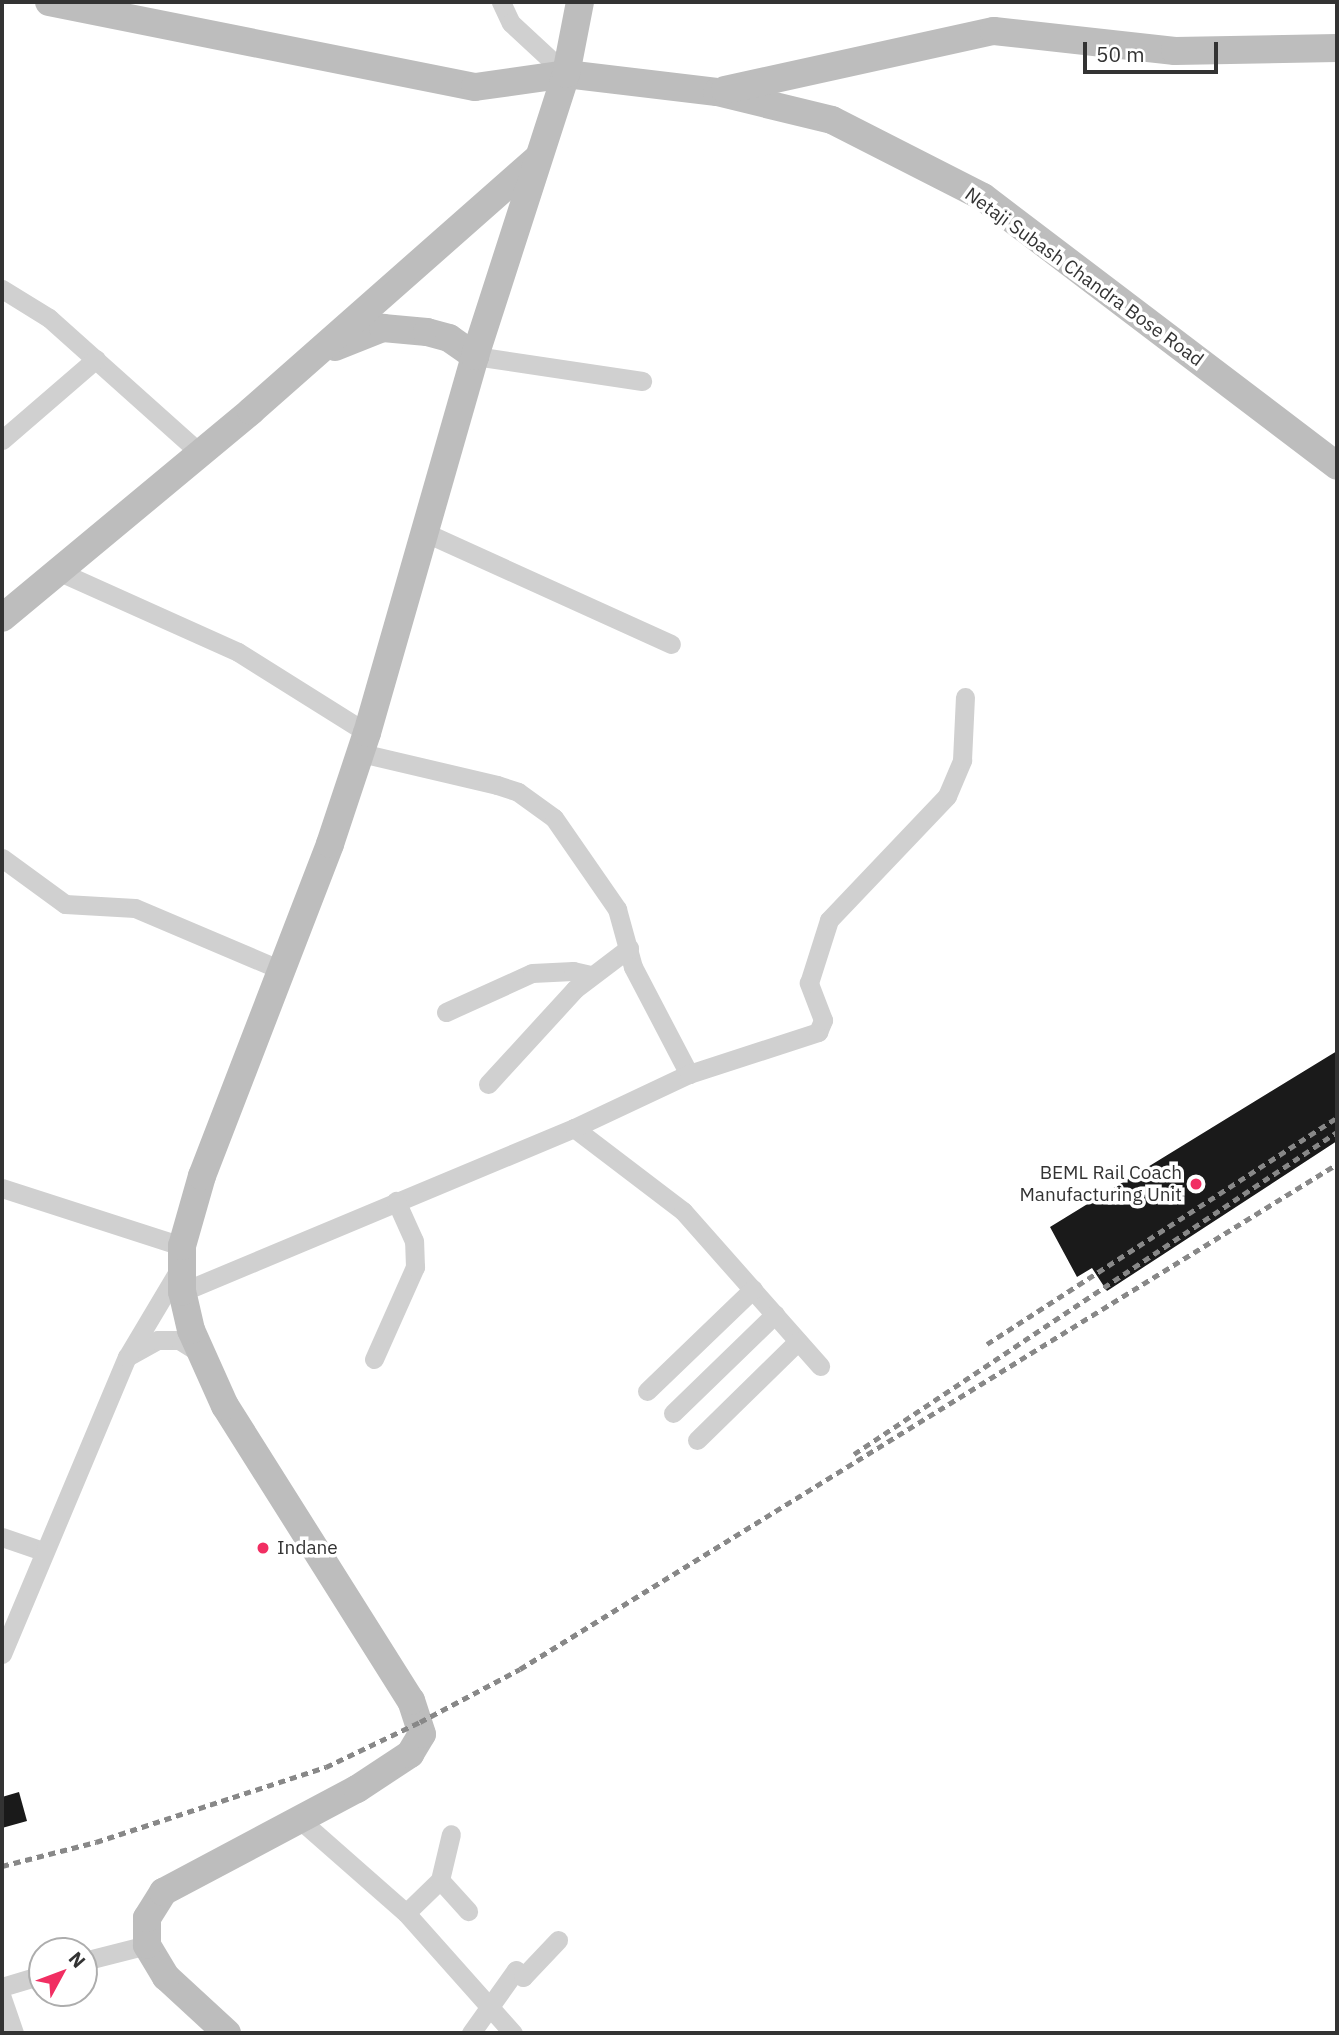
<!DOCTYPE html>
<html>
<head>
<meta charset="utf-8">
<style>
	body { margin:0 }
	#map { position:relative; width:1339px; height:2035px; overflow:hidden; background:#fff; font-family:"IBM Plex Sans",sans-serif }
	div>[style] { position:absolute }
	.building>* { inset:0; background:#1a1a1a }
	.street>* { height:19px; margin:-9.5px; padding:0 9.5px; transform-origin:9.5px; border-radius:9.5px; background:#d0d0d0 }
	.secondary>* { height:28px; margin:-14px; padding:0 14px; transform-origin:14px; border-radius:14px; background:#bdbdbd }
	.rail>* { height:5px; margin-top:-2.5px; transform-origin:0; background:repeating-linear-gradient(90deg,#888 0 7px,transparent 0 12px) }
	.dots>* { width:19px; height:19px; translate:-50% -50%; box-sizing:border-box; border:4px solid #fff; border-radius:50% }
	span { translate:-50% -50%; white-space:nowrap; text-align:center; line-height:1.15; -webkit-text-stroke:7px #fff; paint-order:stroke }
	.street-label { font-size:19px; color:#333 }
	.poi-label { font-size:19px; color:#333 }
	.right { translate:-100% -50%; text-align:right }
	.left { translate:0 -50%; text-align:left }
	.frame { position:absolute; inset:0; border:4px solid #333; pointer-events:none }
	.north { position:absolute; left:28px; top:1937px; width:70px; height:70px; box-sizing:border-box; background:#fff; border:2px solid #adadad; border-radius:50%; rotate:49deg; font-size:19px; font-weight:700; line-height:28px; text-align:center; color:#333 }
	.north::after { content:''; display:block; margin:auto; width:24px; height:32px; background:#f12e62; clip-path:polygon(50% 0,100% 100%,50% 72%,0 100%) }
	.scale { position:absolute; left:1083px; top:42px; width:135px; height:32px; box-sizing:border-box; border:4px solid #333; border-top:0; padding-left:9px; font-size:21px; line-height:24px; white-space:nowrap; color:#333; -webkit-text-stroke:5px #fff; paint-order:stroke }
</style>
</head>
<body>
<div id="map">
	<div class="building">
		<div style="clip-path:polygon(1337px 1051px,1337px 1141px,1107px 1291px,1092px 1268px,1077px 1277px,1050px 1227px)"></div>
		<div style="clip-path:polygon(19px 1792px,27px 1821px,2px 1828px,2px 1797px)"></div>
	</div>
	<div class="street">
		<div style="left:501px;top:2px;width:23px;rotate:65deg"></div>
		<div style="left:511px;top:23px;width:75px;rotate:42.8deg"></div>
		<div style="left:2px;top:289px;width:55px;rotate:31.7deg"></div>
		<div style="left:49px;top:318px;width:204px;rotate:41.8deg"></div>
		<div style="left:475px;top:356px;width:169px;rotate:8.5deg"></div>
		<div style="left:2px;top:440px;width:124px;rotate:-40.8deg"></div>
		<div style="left:424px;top:532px;width:271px;rotate:24.4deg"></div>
		<div style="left:60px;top:572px;width:195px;rotate:24.2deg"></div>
		<div style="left:238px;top:652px;width:152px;rotate:32.1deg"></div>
		<div style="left:361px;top:753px;width:140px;rotate:13.2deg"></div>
		<div style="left:497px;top:785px;width:22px;rotate:18deg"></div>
		<div style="left:518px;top:792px;width:44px;rotate:35.8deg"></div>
		<div style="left:554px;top:818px;width:111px;rotate:55.3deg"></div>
		<div style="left:617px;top:909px;width:60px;rotate:74.6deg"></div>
		<div style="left:633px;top:967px;width:121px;rotate:62.4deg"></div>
		<div style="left:2px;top:858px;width:78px;rotate:36.1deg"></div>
		<div style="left:65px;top:904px;width:70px;rotate:3.3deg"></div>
		<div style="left:135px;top:908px;width:159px;rotate:23deg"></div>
		<div style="left:446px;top:1012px;width:94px;rotate:-24.4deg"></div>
		<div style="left:532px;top:973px;width:41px;rotate:-2.8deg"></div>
		<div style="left:573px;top:971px;width:18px;rotate:13deg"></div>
		<div style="left:488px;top:1084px;width:129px;rotate:-47.5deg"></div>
		<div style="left:575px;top:989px;width:68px;rotate:-37.2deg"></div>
		<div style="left:574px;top:1128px;width:137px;rotate:37.3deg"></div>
		<div style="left:683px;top:1211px;width:207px;rotate:48.5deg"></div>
		<div style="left:2px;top:1188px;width:189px;rotate:17.9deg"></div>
		<div style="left:182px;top:1292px;width:425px;rotate:-22.7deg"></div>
		<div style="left:574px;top:1128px;width:127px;rotate:-25.2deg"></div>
		<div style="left:689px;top:1074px;width:136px;rotate:-18deg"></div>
		<div style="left:818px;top:1032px;width:13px;rotate:-67deg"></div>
		<div style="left:823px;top:1020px;width:40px;rotate:-111deg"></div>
		<div style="left:809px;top:983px;width:66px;rotate:-72.4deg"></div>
		<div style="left:829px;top:920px;width:171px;rotate:-46.4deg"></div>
		<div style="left:947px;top:796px;width:39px;rotate:-67deg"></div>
		<div style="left:962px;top:760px;width:63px;rotate:-87.3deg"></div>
		<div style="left:127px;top:1357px;width:35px;rotate:-29deg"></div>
		<div style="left:158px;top:1340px;width:21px"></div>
		<div style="left:179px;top:1340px;width:26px;rotate:32deg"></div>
		<div style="left:374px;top:1359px;width:101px;rotate:-66deg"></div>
		<div style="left:415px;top:1267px;width:26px;rotate:-92deg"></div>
		<div style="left:414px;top:1241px;width:44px;rotate:-114.2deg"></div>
		<div style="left:647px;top:1391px;width:147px;rotate:-43.9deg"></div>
		<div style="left:673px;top:1413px;width:142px;rotate:-44.1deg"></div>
		<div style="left:697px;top:1440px;width:141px;rotate:-44.4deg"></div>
		<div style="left:2px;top:1537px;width:43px;rotate:18.9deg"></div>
		<div style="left:2px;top:1654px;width:322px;rotate:-67.2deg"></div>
		<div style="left:127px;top:1357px;width:104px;rotate:-59.2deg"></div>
		<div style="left:298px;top:1818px;width:144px;rotate:41.3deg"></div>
		<div style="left:406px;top:1913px;width:161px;rotate:48.3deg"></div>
		<div style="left:440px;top:1880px;width:42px;rotate:47.9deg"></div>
		<div style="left:406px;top:1913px;width:47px;rotate:-44.1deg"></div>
		<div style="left:440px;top:1880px;width:47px;rotate:-76.6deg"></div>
		<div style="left:84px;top:1961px;width:65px;rotate:-14.3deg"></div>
		<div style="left:2px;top:1987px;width:42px;rotate:-16.7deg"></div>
		<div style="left:2px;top:1998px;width:37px;rotate:71deg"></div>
		<div style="left:471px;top:2033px;width:77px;rotate:-54.5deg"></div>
		<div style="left:516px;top:1970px;width:10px;rotate:45deg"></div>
		<div style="left:523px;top:1977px;width:51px;rotate:-46.6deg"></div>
	</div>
	<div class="secondary">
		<div style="left:49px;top:2px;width:434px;rotate:11.3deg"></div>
		<div style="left:475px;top:87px;width:92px;rotate:-8.1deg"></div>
		<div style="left:566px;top:74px;width:152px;rotate:6.8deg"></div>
		<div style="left:717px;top:92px;width:118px;rotate:13.7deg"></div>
		<div style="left:832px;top:120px;width:169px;rotate:27deg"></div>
		<div style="left:983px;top:197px;width:445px;rotate:37.2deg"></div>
		<div style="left:725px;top:90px;width:275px;rotate:-12.4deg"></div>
		<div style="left:994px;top:31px;width:182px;rotate:6.3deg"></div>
		<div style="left:1175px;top:51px;width:162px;rotate:-1.1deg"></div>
		<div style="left:335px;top:347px;width:52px;rotate:-21.6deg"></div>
		<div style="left:383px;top:328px;width:44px;rotate:5.2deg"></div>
		<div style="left:427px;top:332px;width:23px;rotate:15deg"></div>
		<div style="left:449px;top:338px;width:32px;rotate:35deg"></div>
		<div style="left:2px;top:618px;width:324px;rotate:-39.7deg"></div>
		<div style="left:251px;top:411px;width:380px;rotate:-41.4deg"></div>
		<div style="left:227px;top:2033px;width:83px;rotate:-137.4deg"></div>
		<div style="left:166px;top:1977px;width:37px;rotate:-121deg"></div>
		<div style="left:147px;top:1945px;width:27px;rotate:-90deg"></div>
		<div style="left:147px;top:1918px;width:31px;rotate:-58deg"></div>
		<div style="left:163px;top:1892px;width:220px;rotate:-28deg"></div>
		<div style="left:357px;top:1789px;width:64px;rotate:-33.4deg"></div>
		<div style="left:410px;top:1754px;width:23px;rotate:-59deg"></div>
		<div style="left:422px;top:1734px;width:35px;rotate:-108deg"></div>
		<div style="left:411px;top:1701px;width:349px;rotate:-122.2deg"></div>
		<div style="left:225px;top:1406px;width:83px;rotate:-114.1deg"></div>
		<div style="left:191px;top:1330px;width:39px;rotate:-103deg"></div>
		<div style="left:182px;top:1292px;width:46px;rotate:-90deg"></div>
		<div style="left:182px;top:1246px;width:73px;rotate:-74.1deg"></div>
		<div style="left:202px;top:1176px;width:356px;rotate:-68.9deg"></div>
		<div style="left:330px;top:844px;width:117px;rotate:-71.6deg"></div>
		<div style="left:367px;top:733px;width:392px;rotate:-74deg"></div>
		<div style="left:475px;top:356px;width:296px;rotate:-72.1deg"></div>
		<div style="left:566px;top:74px;width:73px;rotate:-79deg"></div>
	</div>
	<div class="rail">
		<div style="left:987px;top:1344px;width:417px;rotate:-32.9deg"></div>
		<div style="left:854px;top:1454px;width:580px;rotate:-33.69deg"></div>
		<div style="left:2px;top:1866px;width:97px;rotate:-14.3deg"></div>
		<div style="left:96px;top:1842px;width:242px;rotate:-18.1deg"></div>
		<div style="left:326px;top:1767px;width:104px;rotate:-25.6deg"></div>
		<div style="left:420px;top:1722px;width:113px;rotate:-27.9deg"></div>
		<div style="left:520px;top:1669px;width:960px;rotate:-31.72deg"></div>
	</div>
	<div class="dots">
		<div style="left:1196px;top:1184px;background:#f12e62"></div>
		<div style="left:263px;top:1548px;background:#f12e62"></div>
	</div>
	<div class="street-label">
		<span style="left:1084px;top:277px;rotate:36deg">Netaji Subash Chandra Bose Road</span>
	</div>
	<div class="poi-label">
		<span class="right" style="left:1182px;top:1184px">BEML Rail Coach<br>Manufacturing Unit</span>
		<span class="left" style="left:277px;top:1548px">Indane</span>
	</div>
	<div class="frame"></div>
	<div class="north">N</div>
	<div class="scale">50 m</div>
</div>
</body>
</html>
